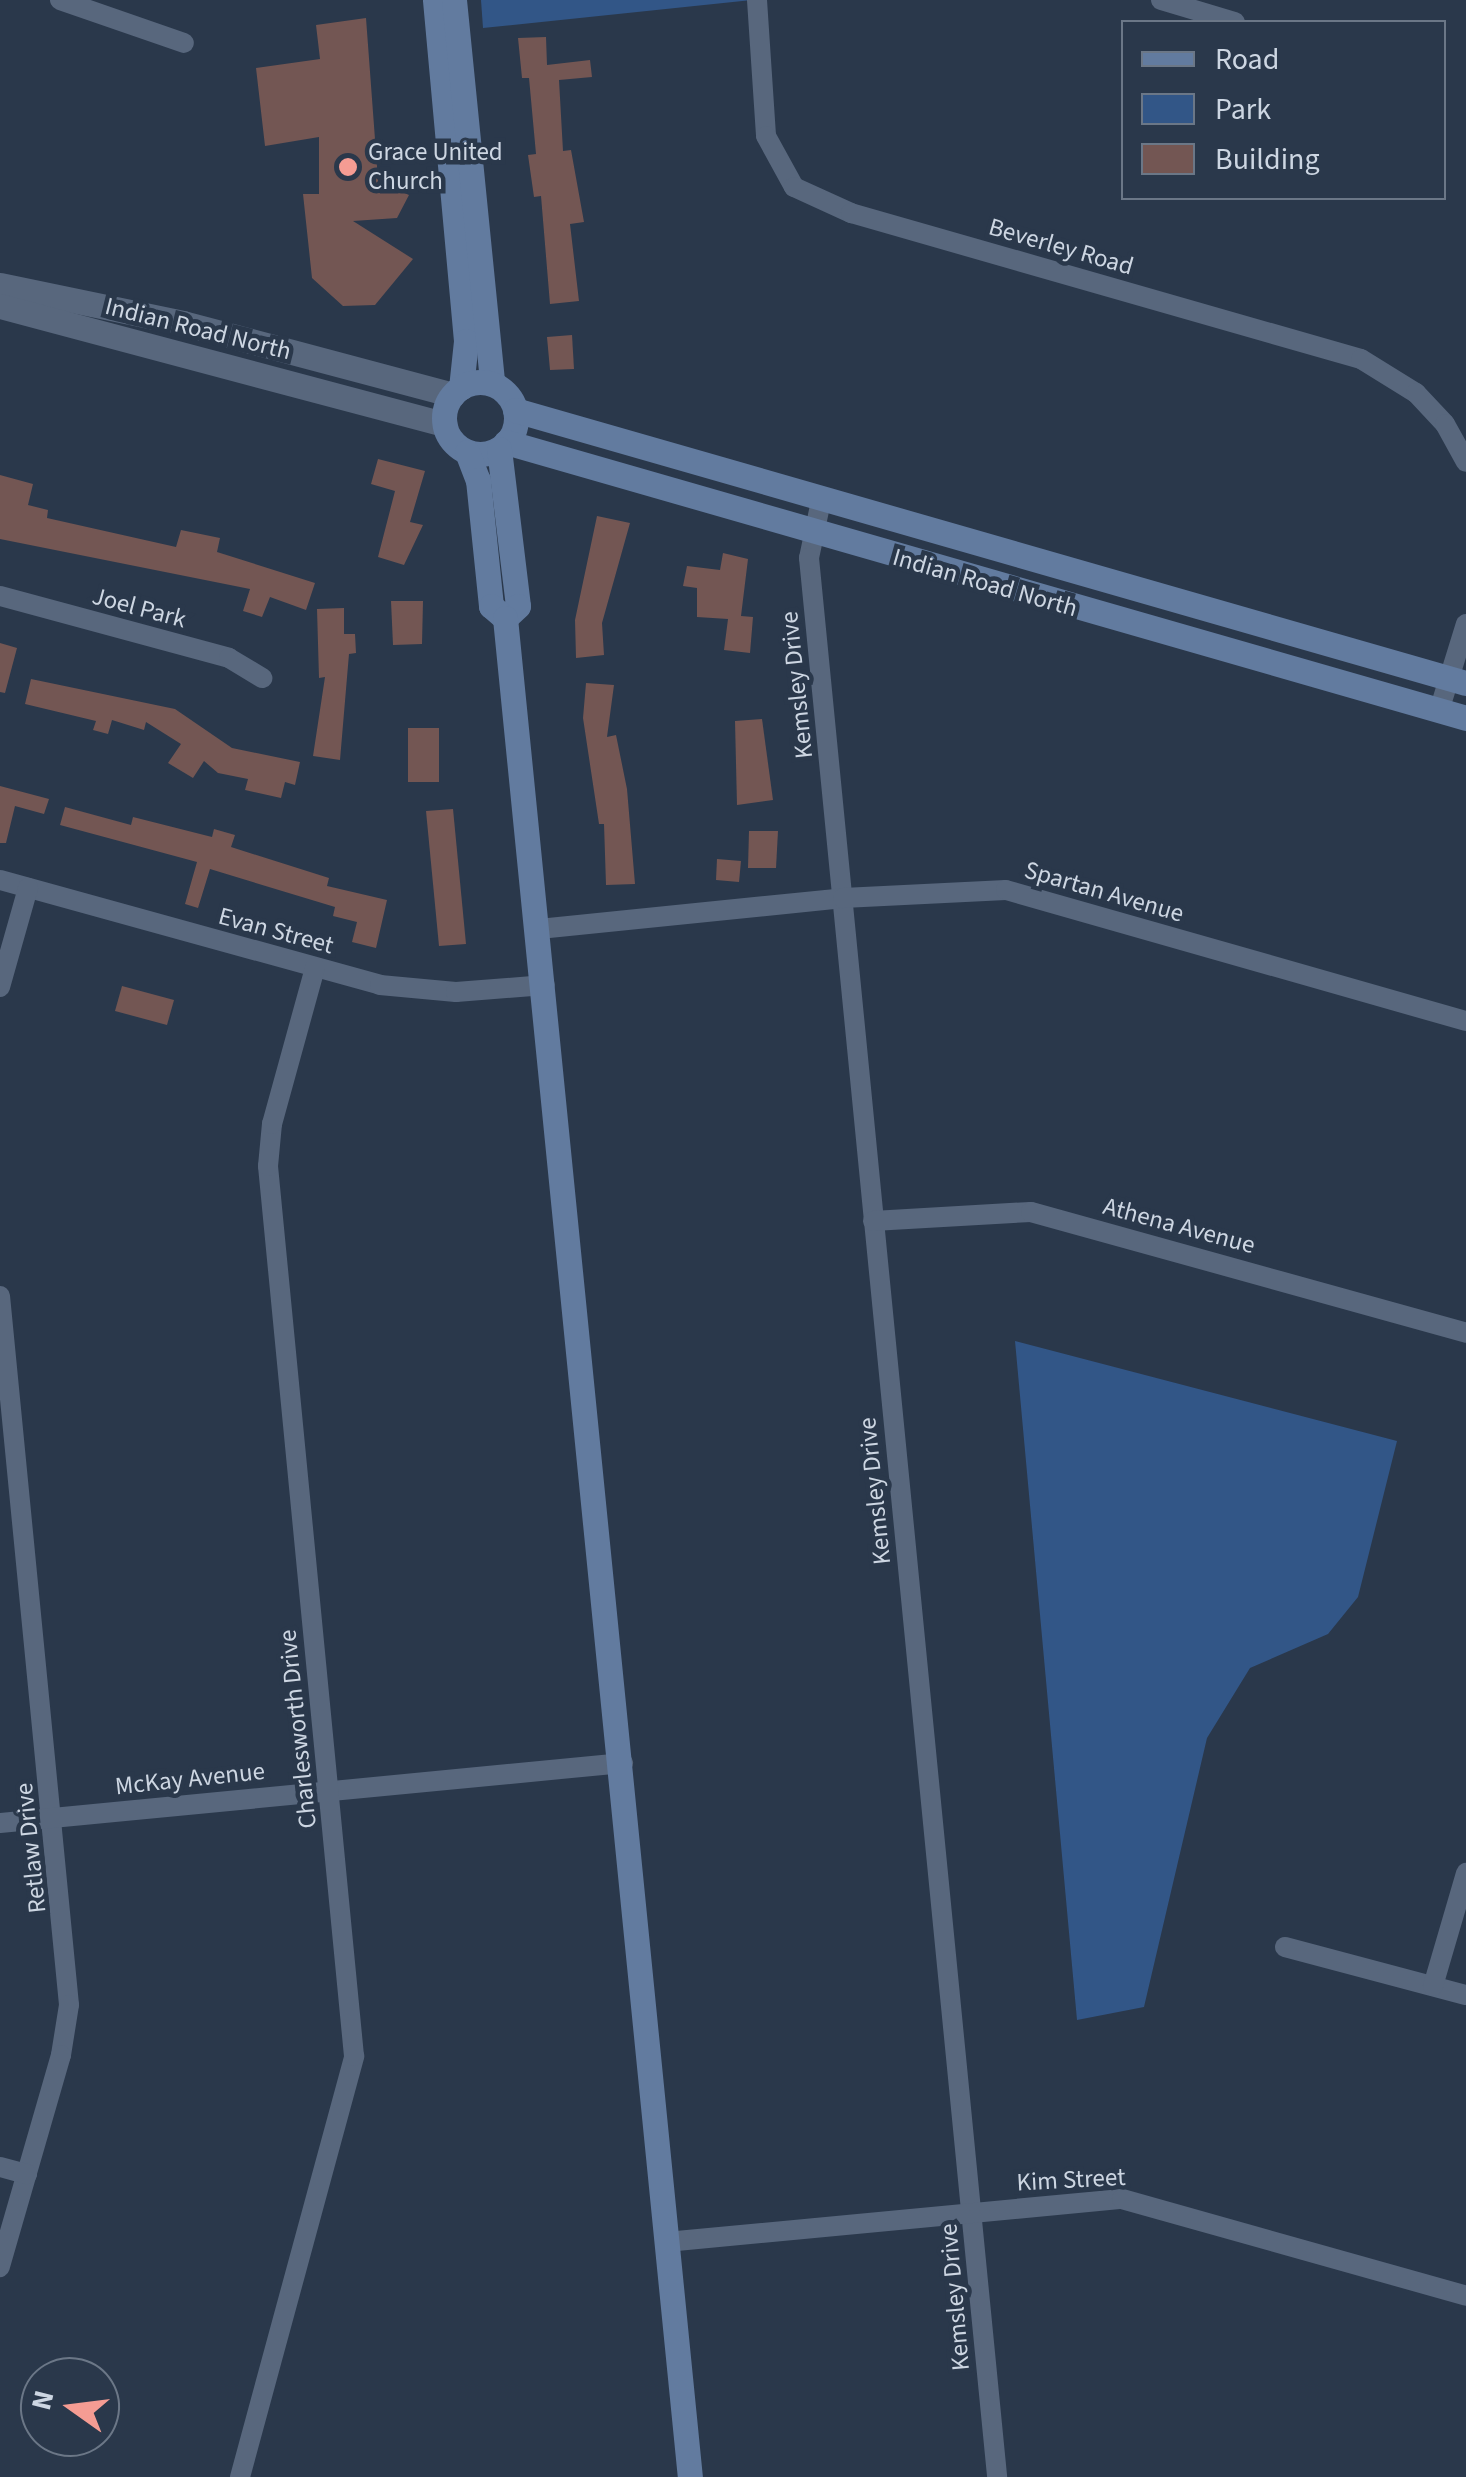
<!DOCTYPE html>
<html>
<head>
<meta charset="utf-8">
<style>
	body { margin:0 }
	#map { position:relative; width:1466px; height:2477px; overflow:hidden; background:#2a384b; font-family:"Source Sans 3",sans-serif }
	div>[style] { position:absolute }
	.green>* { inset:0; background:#325687 }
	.building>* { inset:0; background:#735653 }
	.minor>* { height:20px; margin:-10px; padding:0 10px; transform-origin:10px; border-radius:10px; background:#58677d }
	.tertiary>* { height:25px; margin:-12.5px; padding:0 12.5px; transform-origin:12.5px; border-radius:12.5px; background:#58677d }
	.secondary>* { height:25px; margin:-12.5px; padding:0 12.5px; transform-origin:12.5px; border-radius:12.5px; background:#627b9f }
	.secondary>.ring { margin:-12.5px; padding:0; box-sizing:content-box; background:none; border:25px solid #627b9f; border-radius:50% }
	.dots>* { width:28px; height:28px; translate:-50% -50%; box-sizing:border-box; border:5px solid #2a384b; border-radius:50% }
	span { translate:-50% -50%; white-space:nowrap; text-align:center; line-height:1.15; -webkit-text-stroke:9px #2a384b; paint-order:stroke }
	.poi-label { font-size:25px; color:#cdd6e2 }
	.left { translate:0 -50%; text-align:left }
	.street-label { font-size:25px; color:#cdd6e2 }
	.legend { position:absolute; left:1121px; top:20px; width:325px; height:180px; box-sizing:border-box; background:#2a384b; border:2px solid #6b7787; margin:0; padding:12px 18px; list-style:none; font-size:30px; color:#cdd6e2 }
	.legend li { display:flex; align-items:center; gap:20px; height:50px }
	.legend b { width:50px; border:2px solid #6b7787 }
	.north { position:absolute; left:20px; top:2357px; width:100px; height:100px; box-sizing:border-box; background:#2a384b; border:2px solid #6b7787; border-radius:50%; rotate:284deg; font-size:28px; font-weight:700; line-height:40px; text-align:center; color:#cdd6e2 }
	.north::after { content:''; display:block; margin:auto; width:35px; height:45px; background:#f59c93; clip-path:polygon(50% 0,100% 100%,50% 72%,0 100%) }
</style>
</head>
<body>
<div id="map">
	<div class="green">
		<div style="clip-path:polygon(481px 0,752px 0,483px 28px)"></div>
		<div style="clip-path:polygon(1015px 1341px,1397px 1441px,1358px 1597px,1328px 1634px,1250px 1668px,1207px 1738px,1144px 2007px,1077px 2020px)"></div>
	</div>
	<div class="building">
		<div style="clip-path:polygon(366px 18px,379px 193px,395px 189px,409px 195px,397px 218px,353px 221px,413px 259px,375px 305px,343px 306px,312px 278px,303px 194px,319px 194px,319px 137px,265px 146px,256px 68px,320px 59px,316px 25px)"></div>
		<div style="clip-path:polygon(546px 37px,547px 65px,590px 60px,592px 77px,559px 80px,563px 151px,571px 150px,584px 222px,570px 224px,579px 301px,550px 304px,541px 196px,534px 197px,528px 155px,536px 154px,529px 78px,522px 78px,518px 38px)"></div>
		<div style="clip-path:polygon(572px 335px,574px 369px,550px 370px,547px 337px)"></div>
		<div style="clip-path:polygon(378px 459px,425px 471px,410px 522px,423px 525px,404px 565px,378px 557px,395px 491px,371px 484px)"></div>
		<div style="clip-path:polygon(0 475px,33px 484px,28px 505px,48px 510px,47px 518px,176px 547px,181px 530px,220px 538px,217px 552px,315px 583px,306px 610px,270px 597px,262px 617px,243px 611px,250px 589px,0 539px)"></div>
		<div style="clip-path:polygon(597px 516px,630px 523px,602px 623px,604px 655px,576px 658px,575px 620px)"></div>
		<div style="clip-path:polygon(723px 553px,748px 559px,741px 616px,753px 617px,750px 653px,724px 650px,728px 619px,697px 617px,697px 588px,683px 586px,687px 566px,720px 570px)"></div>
		<div style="clip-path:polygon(391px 601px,423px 601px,422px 644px,393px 645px)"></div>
		<div style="clip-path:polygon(344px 608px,344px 634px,355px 634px,356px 653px,349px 654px,340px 760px,313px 756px,325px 677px,319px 678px,317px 609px)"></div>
		<div style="clip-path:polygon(0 643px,17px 648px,5px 693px,0 692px)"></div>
		<div style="clip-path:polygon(31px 679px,175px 709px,232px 748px,300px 762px,295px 785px,285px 782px,281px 798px,245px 790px,248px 779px,218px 773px,204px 761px,193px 778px,168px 763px,181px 744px,146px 722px,144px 730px,112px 720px,108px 734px,93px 730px,96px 721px,25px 704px)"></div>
		<div style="clip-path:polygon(586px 683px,614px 685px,607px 737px,616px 735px,627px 789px,635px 884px,606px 885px,604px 824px,599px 824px,583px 718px)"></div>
		<div style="clip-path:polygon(762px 719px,773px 800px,737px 805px,735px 721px)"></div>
		<div style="clip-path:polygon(408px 728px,439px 728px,439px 782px,408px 782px)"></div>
		<div style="clip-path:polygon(0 786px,49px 799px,44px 814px,15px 806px,6px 843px,0 843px)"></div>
		<div style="clip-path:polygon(65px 807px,131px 825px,133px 817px,212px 837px,214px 829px,235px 835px,231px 847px,329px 878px,327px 886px,387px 900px,376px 948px,352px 942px,357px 922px,333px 916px,335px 907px,210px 869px,198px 908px,185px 904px,197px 862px,60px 825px)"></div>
		<div style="clip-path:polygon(453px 809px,466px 944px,439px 946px,426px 811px)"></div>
		<div style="clip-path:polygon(749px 831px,778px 831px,776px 868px,748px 868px)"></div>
		<div style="clip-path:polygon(717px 859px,741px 861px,739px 882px,716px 880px)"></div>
		<div style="clip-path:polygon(122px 986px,174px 1000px,167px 1025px,115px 1011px)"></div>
	</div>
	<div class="minor">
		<div style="left:60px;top:0;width:131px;rotate:19.1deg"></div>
		<div style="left:757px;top:0;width:136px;rotate:86.2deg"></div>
		<div style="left:766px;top:136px;width:58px;rotate:61.2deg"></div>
		<div style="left:794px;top:187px;width:63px;rotate:24.5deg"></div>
		<div style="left:851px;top:213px;width:530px;rotate:15.98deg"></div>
		<div style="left:1361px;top:359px;width:65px;rotate:31.7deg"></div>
		<div style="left:1416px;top:393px;width:42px;rotate:46.9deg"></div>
		<div style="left:1445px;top:424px;width:43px;rotate:61.1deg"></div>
		<div style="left:1161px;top:0;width:77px;rotate:16.6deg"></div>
		<div style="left:821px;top:501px;width:58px;rotate:101.9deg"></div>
		<div style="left:809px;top:558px;width:1928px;rotate:84.4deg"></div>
		<div style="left:0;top:596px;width:237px;rotate:15.1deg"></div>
		<div style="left:229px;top:658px;width:39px;rotate:31deg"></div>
		<div style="left:1439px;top:711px;width:91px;rotate:-72.8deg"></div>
		<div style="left:0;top:880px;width:394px;rotate:15.4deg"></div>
		<div style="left:380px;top:985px;width:76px;rotate:5.3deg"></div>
		<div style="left:456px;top:992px;width:89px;rotate:-4.5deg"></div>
		<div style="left:539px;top:929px;width:306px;rotate:-5.8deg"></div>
		<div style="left:843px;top:898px;width:163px;rotate:-2.8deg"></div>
		<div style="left:1006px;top:890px;width:478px;rotate:15.9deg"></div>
		<div style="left:0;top:987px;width:103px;rotate:-74.2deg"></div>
		<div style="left:873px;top:1221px;width:158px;rotate:-3.3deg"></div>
		<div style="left:1031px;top:1212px;width:452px;rotate:15.5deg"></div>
		<div style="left:0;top:1296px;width:712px;rotate:84.44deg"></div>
		<div style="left:69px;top:2005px;width:51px;rotate:99.1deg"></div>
		<div style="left:61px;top:2055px;width:221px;rotate:106.1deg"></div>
		<div style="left:0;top:1823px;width:626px;rotate:-5.5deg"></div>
		<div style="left:1285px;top:1947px;width:187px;rotate:14.9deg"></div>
		<div style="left:1433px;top:1986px;width:118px;rotate:-73.7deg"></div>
		<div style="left:0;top:2167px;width:28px;rotate:15deg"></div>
		<div style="left:666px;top:2242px;width:458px;rotate:-5.4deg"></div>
		<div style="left:1122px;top:2199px;width:357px;rotate:15.7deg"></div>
		<div style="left:240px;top:2477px;width:436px;rotate:-74.8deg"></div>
		<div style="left:354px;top:2056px;width:894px;rotate:-95.52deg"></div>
		<div style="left:268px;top:1166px;width:42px;rotate:-84.6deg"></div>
		<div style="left:272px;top:1124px;width:162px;rotate:-74.6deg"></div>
	</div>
	<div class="tertiary">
		<div style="left:0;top:285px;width:187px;rotate:11.7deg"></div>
		<div style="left:183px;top:323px;width:279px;rotate:14.9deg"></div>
		<div style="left:0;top:306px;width:460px;rotate:14.9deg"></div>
	</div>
	<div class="secondary">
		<div style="left:435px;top:0;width:342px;rotate:84.8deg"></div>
		<div style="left:466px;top:341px;width:47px;rotate:96.1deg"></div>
		<div style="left:454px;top:0;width:386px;rotate:84.3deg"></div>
		<div class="ring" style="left:444px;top:382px;width:47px;height:47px"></div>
		<div style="left:515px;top:410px;width:989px;rotate:16.02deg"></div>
		<div style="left:506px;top:442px;width:999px;rotate:16.04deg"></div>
		<div style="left:499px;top:449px;width:158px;rotate:83.1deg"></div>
		<div style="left:518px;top:606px;width:18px;rotate:137deg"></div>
		<div style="left:467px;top:452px;width:30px;rotate:69deg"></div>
		<div style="left:478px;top:480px;width:127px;rotate:84.1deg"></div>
		<div style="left:491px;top:606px;width:18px;rotate:41deg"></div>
		<div style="left:505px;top:618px;width:1868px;rotate:84.32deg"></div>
	</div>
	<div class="dots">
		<div style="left:348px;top:167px;background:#f59c93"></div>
	</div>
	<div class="poi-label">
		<span class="left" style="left:368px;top:167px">Grace United<br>Church</span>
	</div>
	<div class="street-label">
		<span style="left:1061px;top:247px;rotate:16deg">Beverley Road</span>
		<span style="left:198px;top:329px;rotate:14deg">Indian Road North</span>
		<span style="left:985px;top:583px;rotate:16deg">Indian Road North</span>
		<span style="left:139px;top:608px;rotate:15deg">Joel Park</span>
		<span style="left:797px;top:685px;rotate:-96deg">Kemsley Drive</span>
		<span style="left:1104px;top:892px;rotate:16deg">Spartan Avenue</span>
		<span style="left:276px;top:931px;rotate:15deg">Evan Street</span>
		<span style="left:1179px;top:1226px;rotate:15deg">Athena Avenue</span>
		<span style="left:875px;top:1491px;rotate:-96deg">Kemsley Drive</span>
		<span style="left:298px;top:1729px;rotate:-96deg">Charlesworth Drive</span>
		<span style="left:190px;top:1779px;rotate:-6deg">McKay Avenue</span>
		<span style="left:31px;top:1848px;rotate:-96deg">Retlaw Drive</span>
		<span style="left:1071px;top:2180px;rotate:-3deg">Kim Street</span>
		<span style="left:955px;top:2297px;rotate:-95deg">Kemsley Drive</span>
	</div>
	<ul class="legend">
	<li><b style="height:12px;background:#627b9f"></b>Road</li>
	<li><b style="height:28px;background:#325687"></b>Park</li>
	<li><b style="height:28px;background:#735653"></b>Building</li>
	</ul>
	<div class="north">N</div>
</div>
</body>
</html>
